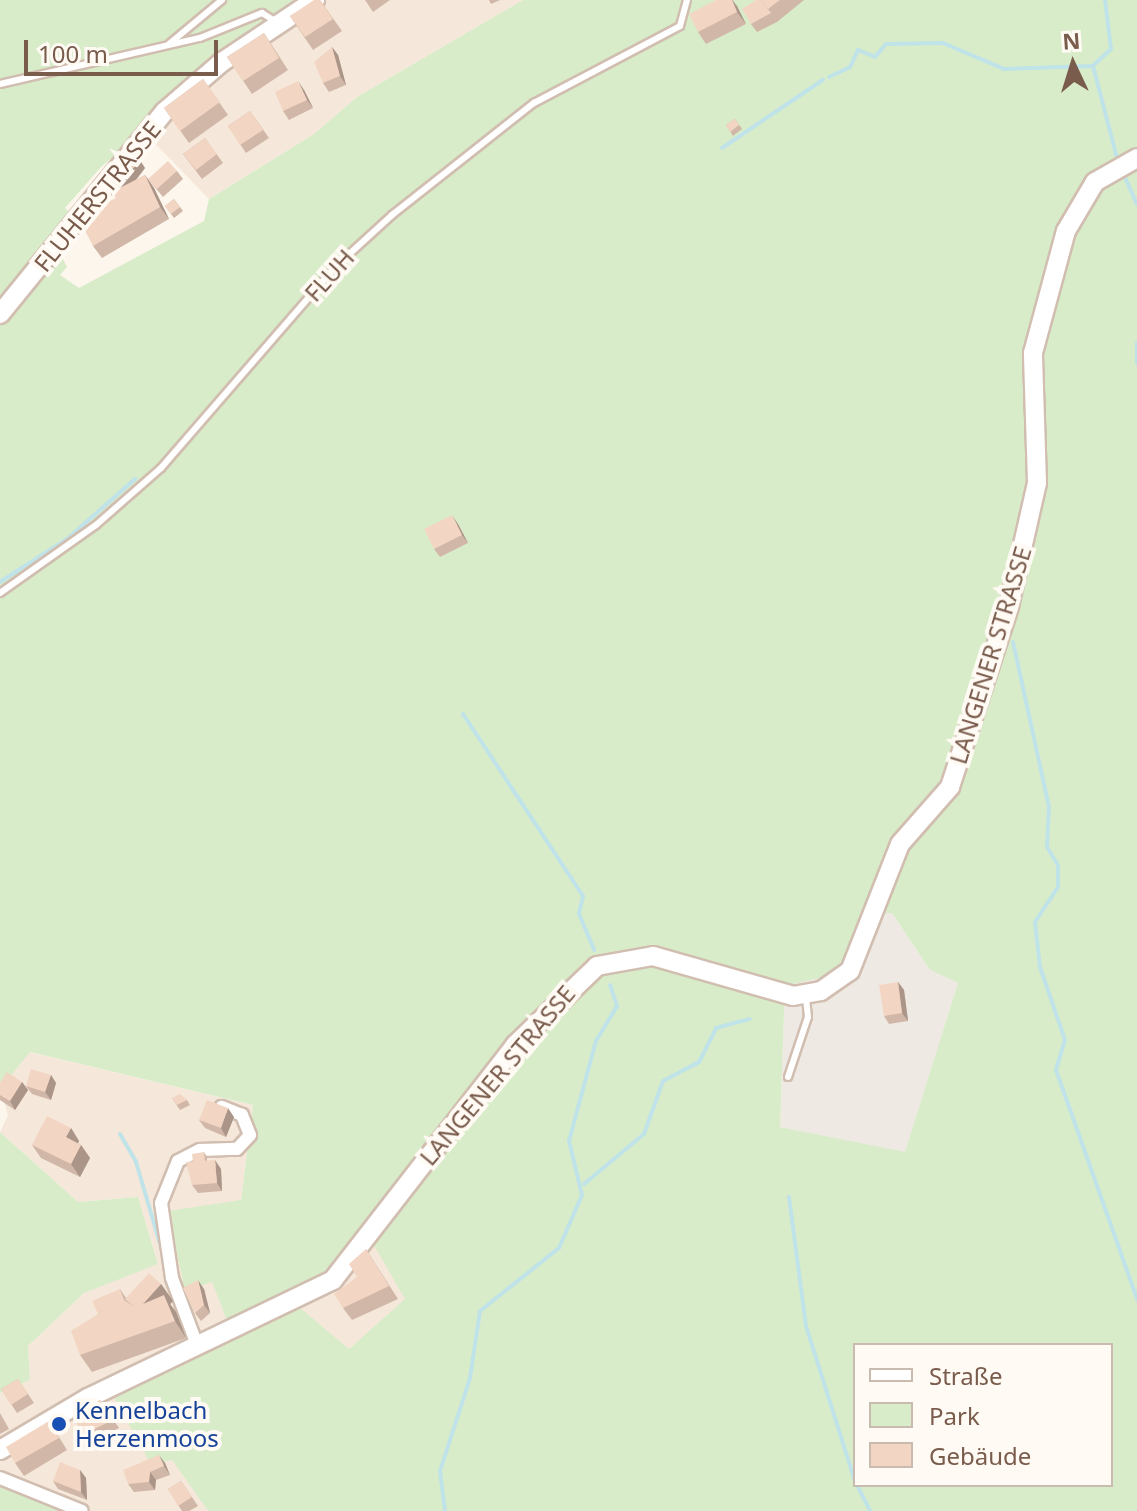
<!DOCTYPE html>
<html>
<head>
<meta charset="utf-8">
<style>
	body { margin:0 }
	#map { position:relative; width:1137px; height:1511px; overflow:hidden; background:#fdf6ec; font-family:"Noto Sans",sans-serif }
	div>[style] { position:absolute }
	.residential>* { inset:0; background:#f5e8da }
	.industrial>* { inset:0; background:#efe9e4 }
	.green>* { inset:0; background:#d8ecc9 }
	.stream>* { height:4px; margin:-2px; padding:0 2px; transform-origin:2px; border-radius:2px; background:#bfe3e8 }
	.roads { filter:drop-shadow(2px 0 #d1beb0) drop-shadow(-2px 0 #d1beb0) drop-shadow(0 2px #d1beb0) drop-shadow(0 -2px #d1beb0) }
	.lane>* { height:6px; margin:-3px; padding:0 3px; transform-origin:3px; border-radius:3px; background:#fff }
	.street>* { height:12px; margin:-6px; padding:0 6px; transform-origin:6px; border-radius:6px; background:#fff }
	.secondary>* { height:18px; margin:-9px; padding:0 9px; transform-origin:9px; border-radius:9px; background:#fff }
	.wall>* { inset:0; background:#d1b7a8 }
	.shaded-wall>* { inset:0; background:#aa9588 }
	.building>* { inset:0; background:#f3d5c3 }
	.dots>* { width:22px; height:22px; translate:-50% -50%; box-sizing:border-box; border:4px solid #fffaf3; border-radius:50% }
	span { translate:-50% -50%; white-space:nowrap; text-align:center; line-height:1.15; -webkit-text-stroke:8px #fffaf3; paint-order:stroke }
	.street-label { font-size:24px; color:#7a5c4d }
	.transit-label { font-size:24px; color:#164399 }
	.left { translate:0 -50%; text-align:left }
	.legend { position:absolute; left:853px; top:1343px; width:260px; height:144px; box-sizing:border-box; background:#fffaf3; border:2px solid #cabbb1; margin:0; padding:10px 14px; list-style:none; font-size:24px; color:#7a5c4d }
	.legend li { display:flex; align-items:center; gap:16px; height:40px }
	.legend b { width:40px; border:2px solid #cabbb1 }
	.north { position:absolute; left:1033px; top:24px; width:80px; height:80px; -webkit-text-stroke:6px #fffaf3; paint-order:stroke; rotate:356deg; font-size:22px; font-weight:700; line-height:32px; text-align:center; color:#7a5c4d }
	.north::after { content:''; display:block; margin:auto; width:28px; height:36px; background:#7a5c4d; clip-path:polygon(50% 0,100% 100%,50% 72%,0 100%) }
	.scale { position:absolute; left:24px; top:40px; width:194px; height:36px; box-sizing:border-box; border:4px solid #7a5c4d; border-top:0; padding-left:10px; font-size:24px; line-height:28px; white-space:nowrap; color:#7a5c4d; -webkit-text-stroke:6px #fffaf3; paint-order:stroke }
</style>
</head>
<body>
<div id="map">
	<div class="residential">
		<div style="clip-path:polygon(211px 0,523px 0,357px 97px,314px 134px,209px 199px,141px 129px)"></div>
		<div style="clip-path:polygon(29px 1052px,253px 1105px,241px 1200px,212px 1281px,229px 1326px,362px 1244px,375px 1246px,406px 1299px,349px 1349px,172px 1460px,208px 1511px,73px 1511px,0 1481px,0 1393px,30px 1380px,28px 1346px,84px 1293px,158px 1263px,138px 1197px,78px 1202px,0 1132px,8px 1115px,0 1089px)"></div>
	</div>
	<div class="industrial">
		<div style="clip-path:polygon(866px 913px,892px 913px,930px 970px,958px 983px,905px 1153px,780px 1127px,785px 986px)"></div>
	</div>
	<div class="green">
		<div style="clip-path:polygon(evenodd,0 0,295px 0,101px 167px,65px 208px,73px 215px,59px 251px,67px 267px,60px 275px,79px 288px,204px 221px,209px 199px,314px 134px,357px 97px,523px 0,1137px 0,1137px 1511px,208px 1511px,172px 1460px,151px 1464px,110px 1391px,299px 1307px,349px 1349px,405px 1299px,375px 1247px,362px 1244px,320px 1285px,229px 1326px,212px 1282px,185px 1291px,168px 1211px,241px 1200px,253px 1105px,30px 1052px,0 1089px,0 0,892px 913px,930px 970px,958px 983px,905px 1152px,780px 1127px,785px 986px,831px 975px,853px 952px,866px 914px,892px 913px,0 0,855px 1345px,1111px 1345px,1111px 1485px,855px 1485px,855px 1345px)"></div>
		<div style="clip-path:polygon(0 1132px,78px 1202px,138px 1197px,158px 1264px,84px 1293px,28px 1346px,30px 1380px,0 1393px)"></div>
		<div style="clip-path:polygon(0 1481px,73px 1511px,0 1511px)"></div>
	</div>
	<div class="stream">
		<div style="left:1105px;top:0;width:49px;rotate:83deg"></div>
		<div style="left:1111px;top:49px;width:25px;rotate:137deg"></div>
		<div style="left:1093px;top:66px;width:99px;rotate:75.4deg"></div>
		<div style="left:829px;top:77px;width:23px;rotate:-25deg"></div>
		<div style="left:850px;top:67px;width:19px;rotate:-65deg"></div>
		<div style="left:858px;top:50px;width:18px;rotate:22deg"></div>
		<div style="left:875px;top:57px;width:17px;rotate:-50deg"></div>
		<div style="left:886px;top:44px;width:57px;rotate:-1deg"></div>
		<div style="left:943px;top:43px;width:66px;rotate:23.1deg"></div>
		<div style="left:1004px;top:69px;width:89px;rotate:-1.9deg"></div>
		<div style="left:722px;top:148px;width:122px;rotate:-34deg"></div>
		<div style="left:1123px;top:173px;width:34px;rotate:66deg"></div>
		<div style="left:1137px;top:343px;width:20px;rotate:90deg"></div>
		<div style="left:0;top:582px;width:80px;rotate:-32.7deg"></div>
		<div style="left:67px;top:539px;width:91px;rotate:-41.4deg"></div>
		<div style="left:1013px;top:642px;width:169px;rotate:77.7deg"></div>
		<div style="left:1049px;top:807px;width:40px;rotate:92.9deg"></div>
		<div style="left:1047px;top:847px;width:21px;rotate:59deg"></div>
		<div style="left:1058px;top:865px;width:22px;rotate:90deg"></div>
		<div style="left:1058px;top:887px;width:42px;rotate:123.3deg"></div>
		<div style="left:1035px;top:922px;width:45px;rotate:83.7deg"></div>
		<div style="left:1040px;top:967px;width:77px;rotate:71.1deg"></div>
		<div style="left:1065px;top:1040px;width:31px;rotate:107deg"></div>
		<div style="left:1056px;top:1070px;width:243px;rotate:70.5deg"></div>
		<div style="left:463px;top:714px;width:218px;rotate:56.6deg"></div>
		<div style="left:583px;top:896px;width:18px;rotate:103deg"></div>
		<div style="left:579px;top:914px;width:39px;rotate:67deg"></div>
		<div style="left:120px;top:1134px;width:32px;rotate:60deg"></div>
		<div style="left:136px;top:1162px;width:96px;rotate:73.6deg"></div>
		<div style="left:584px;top:1184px;width:78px;rotate:-39.8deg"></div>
		<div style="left:644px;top:1134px;width:56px;rotate:-70.3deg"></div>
		<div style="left:663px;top:1081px;width:41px;rotate:-27.8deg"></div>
		<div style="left:699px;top:1062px;width:38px;rotate:-63deg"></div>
		<div style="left:716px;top:1028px;width:35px;rotate:-15deg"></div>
		<div style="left:789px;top:1197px;width:130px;rotate:82.5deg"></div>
		<div style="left:806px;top:1326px;width:163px;rotate:72.5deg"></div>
		<div style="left:857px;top:1485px;width:29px;rotate:63deg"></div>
		<div style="left:445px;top:1511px;width:40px;rotate:-97.1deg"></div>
		<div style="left:440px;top:1471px;width:98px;rotate:-72.1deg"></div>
		<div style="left:470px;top:1378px;width:68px;rotate:-81.5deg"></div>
		<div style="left:480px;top:1311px;width:101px;rotate:-38.6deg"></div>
		<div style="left:559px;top:1248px;width:58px;rotate:-66.5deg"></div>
		<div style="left:582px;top:1195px;width:56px;rotate:-103.5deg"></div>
		<div style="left:569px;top:1141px;width:104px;rotate:-74.9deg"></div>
		<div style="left:596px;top:1041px;width:41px;rotate:-59deg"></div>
		<div style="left:617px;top:1006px;width:22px;rotate:-108deg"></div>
	</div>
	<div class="roads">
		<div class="lane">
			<div style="left:169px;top:44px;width:69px;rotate:-39.7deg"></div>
			<div style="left:0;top:84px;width:205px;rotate:-13deg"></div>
			<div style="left:200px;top:38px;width:67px;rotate:-22deg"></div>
			<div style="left:262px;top:13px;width:19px;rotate:32deg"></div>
			<div style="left:0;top:593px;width:118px;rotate:-35.3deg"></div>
			<div style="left:96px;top:525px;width:86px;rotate:-41.2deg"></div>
			<div style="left:161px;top:468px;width:264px;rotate:-49.1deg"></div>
			<div style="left:334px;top:268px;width:79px;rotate:-42.4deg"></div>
			<div style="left:392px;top:215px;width:181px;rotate:-38.3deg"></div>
			<div style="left:534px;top:103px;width:165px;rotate:-27.8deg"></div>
			<div style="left:680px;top:26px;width:27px;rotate:-75deg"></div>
			<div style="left:788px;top:1077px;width:63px;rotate:-71.6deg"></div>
			<div style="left:808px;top:1017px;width:20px;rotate:-96deg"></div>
		</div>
		<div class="street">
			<div style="left:197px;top:1345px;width:72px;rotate:-110.5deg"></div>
			<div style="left:172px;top:1278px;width:76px;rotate:-98.3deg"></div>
			<div style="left:161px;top:1203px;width:45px;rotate:-68deg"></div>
			<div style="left:178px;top:1161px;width:25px;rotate:-27deg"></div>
			<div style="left:200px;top:1150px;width:37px;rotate:-2deg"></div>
			<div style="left:237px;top:1149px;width:19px;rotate:-47deg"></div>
			<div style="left:250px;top:1135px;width:22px;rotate:-112deg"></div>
			<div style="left:242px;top:1115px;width:22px;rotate:-158deg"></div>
			<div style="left:0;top:1478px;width:88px;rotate:21.9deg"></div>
		</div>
		<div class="secondary">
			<div style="left:0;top:314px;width:260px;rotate:-50.9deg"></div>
			<div style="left:164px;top:112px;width:77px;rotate:-40.8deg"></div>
			<div style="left:222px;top:62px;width:112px;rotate:-33.7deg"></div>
			<div style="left:0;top:1450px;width:102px;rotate:-30.6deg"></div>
			<div style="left:88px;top:1398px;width:272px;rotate:-25.7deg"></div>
			<div style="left:333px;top:1280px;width:297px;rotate:-52.2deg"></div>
			<div style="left:515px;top:1045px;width:114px;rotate:-43.9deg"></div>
			<div style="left:597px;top:966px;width:57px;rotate:-10.1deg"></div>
			<div style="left:653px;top:956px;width:146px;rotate:15.9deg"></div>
			<div style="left:793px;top:996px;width:28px;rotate:-10deg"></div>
			<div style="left:821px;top:991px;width:35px;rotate:-35deg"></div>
			<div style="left:850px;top:971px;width:136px;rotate:-68.5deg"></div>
			<div style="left:900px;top:844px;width:76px;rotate:-48.7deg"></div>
			<div style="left:950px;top:787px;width:190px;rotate:-71.9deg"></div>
			<div style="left:1009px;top:606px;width:126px;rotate:-77.2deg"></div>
			<div style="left:1037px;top:483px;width:130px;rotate:-91.8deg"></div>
			<div style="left:1033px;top:353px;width:126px;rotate:-74.9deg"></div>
			<div style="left:1066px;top:231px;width:57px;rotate:-59.4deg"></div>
			<div style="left:1095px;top:182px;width:48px;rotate:-29.7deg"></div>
		</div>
	</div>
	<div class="wall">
		<div style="clip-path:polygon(320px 0,342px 31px,313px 50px,290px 16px)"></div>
		<div style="clip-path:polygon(365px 0,390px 0,373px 12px)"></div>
		<div style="clip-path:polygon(489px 0,500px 0,491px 4px)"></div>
		<div style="clip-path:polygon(716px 0,733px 0,746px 24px,706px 44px,698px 32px)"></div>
		<div style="clip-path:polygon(756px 0,804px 0,777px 22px,757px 32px,751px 24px)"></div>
		<div style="clip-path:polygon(264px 33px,288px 70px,252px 94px,227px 57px)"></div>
		<div style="clip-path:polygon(332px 47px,338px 55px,346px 85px,329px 92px,323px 83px)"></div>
		<div style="clip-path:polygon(203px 79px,228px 115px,189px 143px,164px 108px)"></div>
		<div style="clip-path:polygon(304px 90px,313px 108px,289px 120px,283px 111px)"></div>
		<div style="clip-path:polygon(250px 111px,269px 138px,246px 153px,228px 126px)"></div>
		<div style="clip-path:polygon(735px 119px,742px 129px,733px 136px,726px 125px)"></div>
		<div style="clip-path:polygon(205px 138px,223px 163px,202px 179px,183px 154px)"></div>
		<div style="clip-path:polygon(145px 168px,136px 180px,145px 175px,154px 188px,169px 219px,102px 258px,93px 246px,116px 198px,118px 189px,109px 177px)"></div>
		<div style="clip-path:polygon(177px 171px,183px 179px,163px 197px,148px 179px)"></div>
		<div style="clip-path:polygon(174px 199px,183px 211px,174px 218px,165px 206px)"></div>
		<div style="clip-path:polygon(458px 524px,468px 543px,440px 557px,434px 549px)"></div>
		<div style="clip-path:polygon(898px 982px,904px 990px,908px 1021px,889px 1024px,884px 1016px)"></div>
		<div style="clip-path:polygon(51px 1075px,56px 1083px,51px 1100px,32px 1094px,26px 1086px)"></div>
		<div style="clip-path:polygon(22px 1082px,28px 1090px,15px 1110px,0 1100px,0 1083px)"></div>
		<div style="clip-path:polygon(172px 1098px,187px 1100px,190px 1105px,180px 1110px)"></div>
		<div style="clip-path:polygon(234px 1117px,226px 1137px,205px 1128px,199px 1120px)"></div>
		<div style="clip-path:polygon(71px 1128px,79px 1141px,78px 1143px,81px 1145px,90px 1158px,80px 1177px,41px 1158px,32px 1145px)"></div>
		<div style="clip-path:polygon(204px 1152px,207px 1157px,207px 1161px,221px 1169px,222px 1191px,198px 1193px,192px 1185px)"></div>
		<div style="clip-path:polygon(366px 1249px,398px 1299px,352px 1320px,343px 1308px,357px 1277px)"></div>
		<div style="clip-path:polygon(161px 1284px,173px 1301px,170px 1304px,176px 1312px,186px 1338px,92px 1372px,80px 1355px,98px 1314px,120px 1289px,126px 1298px)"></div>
		<div style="clip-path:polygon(204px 1289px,210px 1313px,201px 1321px,195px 1313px)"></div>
		<div style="clip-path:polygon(18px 1379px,34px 1403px,17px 1413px,1px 1389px)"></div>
		<div style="clip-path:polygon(100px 1400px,119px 1428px,90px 1443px,73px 1417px)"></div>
		<div style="clip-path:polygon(0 1413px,9px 1429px,0 1434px)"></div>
		<div style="clip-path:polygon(49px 1421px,67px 1450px,24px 1476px,15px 1463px)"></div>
		<div style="clip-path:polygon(165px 1463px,170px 1475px,156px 1480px,155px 1490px,134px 1492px,128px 1484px)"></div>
		<div style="clip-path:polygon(80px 1470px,86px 1478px,87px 1500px,58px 1489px,53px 1481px)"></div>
		<div style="clip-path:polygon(181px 1481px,198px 1506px,189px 1511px,182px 1511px,168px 1489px)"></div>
	</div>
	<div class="shaded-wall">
		<div style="clip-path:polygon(732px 0,737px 6px,746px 24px,737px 12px)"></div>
		<div style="clip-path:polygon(332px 47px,338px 55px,346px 85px,340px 76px)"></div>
		<div style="clip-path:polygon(298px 81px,304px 90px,313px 108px,307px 100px)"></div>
		<div style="clip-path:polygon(140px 160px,145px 168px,125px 194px,119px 185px)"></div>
		<div style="clip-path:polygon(145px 175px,154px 188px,169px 219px,160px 207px)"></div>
		<div style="clip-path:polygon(452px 515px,458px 524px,468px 543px,462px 535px)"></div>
		<div style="clip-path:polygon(898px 982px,904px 990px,908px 1021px,902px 1013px)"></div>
		<div style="clip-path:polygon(51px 1075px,56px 1083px,51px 1100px,45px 1092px)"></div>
		<div style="clip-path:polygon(22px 1082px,28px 1090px,15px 1110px,10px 1101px)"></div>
		<div style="clip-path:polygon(228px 1108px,234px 1117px,226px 1137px,221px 1128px)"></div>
		<div style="clip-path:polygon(71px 1128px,79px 1141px,75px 1150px,66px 1137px)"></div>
		<div style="clip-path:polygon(81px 1145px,90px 1158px,80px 1177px,71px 1164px)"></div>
		<div style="clip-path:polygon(215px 1160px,221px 1169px,222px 1191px,217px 1183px)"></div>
		<div style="clip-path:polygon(198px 1280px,204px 1289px,210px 1313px,204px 1305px)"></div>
		<div style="clip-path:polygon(161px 1284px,173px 1301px,170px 1304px,176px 1312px,186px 1338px,175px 1321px,143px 1304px)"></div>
		<div style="clip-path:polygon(159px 1455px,165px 1463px,170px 1475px,164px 1466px)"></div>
		<div style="clip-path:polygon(80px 1470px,86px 1478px,87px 1500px,81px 1492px)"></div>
		<div style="clip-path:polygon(150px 1472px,156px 1480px,155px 1490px,149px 1482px)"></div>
	</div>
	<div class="building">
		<div style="clip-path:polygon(314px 0,320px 0,333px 19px,305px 37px,290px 16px)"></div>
		<div style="clip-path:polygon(716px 0,732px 0,737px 12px,698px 32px,689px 14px)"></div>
		<div style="clip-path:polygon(756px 0,761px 0,771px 13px,751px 24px,742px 9px)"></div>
		<div style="clip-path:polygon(761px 0,780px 0,768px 9px)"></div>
		<div style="clip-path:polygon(264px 33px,279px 58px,243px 81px,227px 57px)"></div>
		<div style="clip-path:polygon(332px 47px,340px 76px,323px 83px,314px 62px)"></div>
		<div style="clip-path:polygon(203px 79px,220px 102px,180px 131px,164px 108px)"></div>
		<div style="clip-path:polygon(298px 81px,307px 100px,283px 111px,275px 92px)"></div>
		<div style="clip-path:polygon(250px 111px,263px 130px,240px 145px,228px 126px)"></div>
		<div style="clip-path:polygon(735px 119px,739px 125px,730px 132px,726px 125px)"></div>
		<div style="clip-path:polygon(205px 138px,217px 154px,196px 170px,183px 154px)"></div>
		<div style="clip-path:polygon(129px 152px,140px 160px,119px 185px,109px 177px)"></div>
		<div style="clip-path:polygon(168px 161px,177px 171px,157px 189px,148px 179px)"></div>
		<div style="clip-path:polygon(145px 175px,160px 207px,93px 246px,78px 217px,116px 198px,112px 192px)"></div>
		<div style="clip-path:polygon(174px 199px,180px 207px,171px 214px,165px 206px)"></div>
		<div style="clip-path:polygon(452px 515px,462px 535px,434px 549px,424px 529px)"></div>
		<div style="clip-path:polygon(898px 982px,902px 1013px,884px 1016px,879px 985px)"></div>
		<div style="clip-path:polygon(31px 1069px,51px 1075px,45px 1092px,26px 1086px)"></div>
		<div style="clip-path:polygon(7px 1072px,22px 1082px,10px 1101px,0 1095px,0 1083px)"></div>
		<div style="clip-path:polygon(180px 1094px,187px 1100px,177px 1105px,172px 1098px)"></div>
		<div style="clip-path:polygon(207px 1100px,228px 1108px,221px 1128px,199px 1120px)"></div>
		<div style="clip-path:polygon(47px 1116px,71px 1128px,66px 1137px,81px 1145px,71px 1164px,32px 1145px)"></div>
		<div style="clip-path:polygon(204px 1152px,205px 1161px,193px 1162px,192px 1154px)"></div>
		<div style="clip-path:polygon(215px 1160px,217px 1183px,192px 1185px,186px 1162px)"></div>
		<div style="clip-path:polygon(366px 1249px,389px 1286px,343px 1308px,334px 1294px,357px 1277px,349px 1264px)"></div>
		<div style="clip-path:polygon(149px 1273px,161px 1284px,143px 1304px,164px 1295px,175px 1321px,80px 1355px,71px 1331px,98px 1314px,92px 1301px,120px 1289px,124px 1300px,134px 1307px,125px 1299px)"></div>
		<div style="clip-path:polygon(198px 1280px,204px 1305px,195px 1313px,183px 1288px)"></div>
		<div style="clip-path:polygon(18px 1379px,28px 1394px,11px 1405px,1px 1389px)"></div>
		<div style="clip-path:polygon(100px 1400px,113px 1420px,84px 1434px,73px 1417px)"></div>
		<div style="clip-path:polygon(49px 1421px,59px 1438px,15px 1463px,6px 1447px)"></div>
		<div style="clip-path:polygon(159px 1455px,164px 1466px,150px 1472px,149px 1482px,128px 1484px,123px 1470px)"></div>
		<div style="clip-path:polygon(60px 1462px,80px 1470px,81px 1492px,53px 1481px)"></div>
		<div style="clip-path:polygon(181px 1481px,192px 1497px,178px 1506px,168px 1489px)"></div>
	</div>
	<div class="dots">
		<div style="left:59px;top:1424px;background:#1a4fb4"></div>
	</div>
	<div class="street-label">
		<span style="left:97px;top:196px;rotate:-51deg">FLUHERSTRASSE</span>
		<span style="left:329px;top:275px;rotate:-48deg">FLUH</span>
		<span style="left:990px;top:655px;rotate:-73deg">LANGENER STRASSE</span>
		<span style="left:497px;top:1075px;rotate:-50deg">LANGENER STRASSE</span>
	</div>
	<div class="transit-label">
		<span class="left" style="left:75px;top:1424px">Kennelbach<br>Herzenmoos</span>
	</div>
	<ul class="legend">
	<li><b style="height:10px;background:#fff"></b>Straße</li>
	<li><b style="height:22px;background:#d8ecc9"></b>Park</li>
	<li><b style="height:22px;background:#f3d5c3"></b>Gebäude</li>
	</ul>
	<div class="north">N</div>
	<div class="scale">100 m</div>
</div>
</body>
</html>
